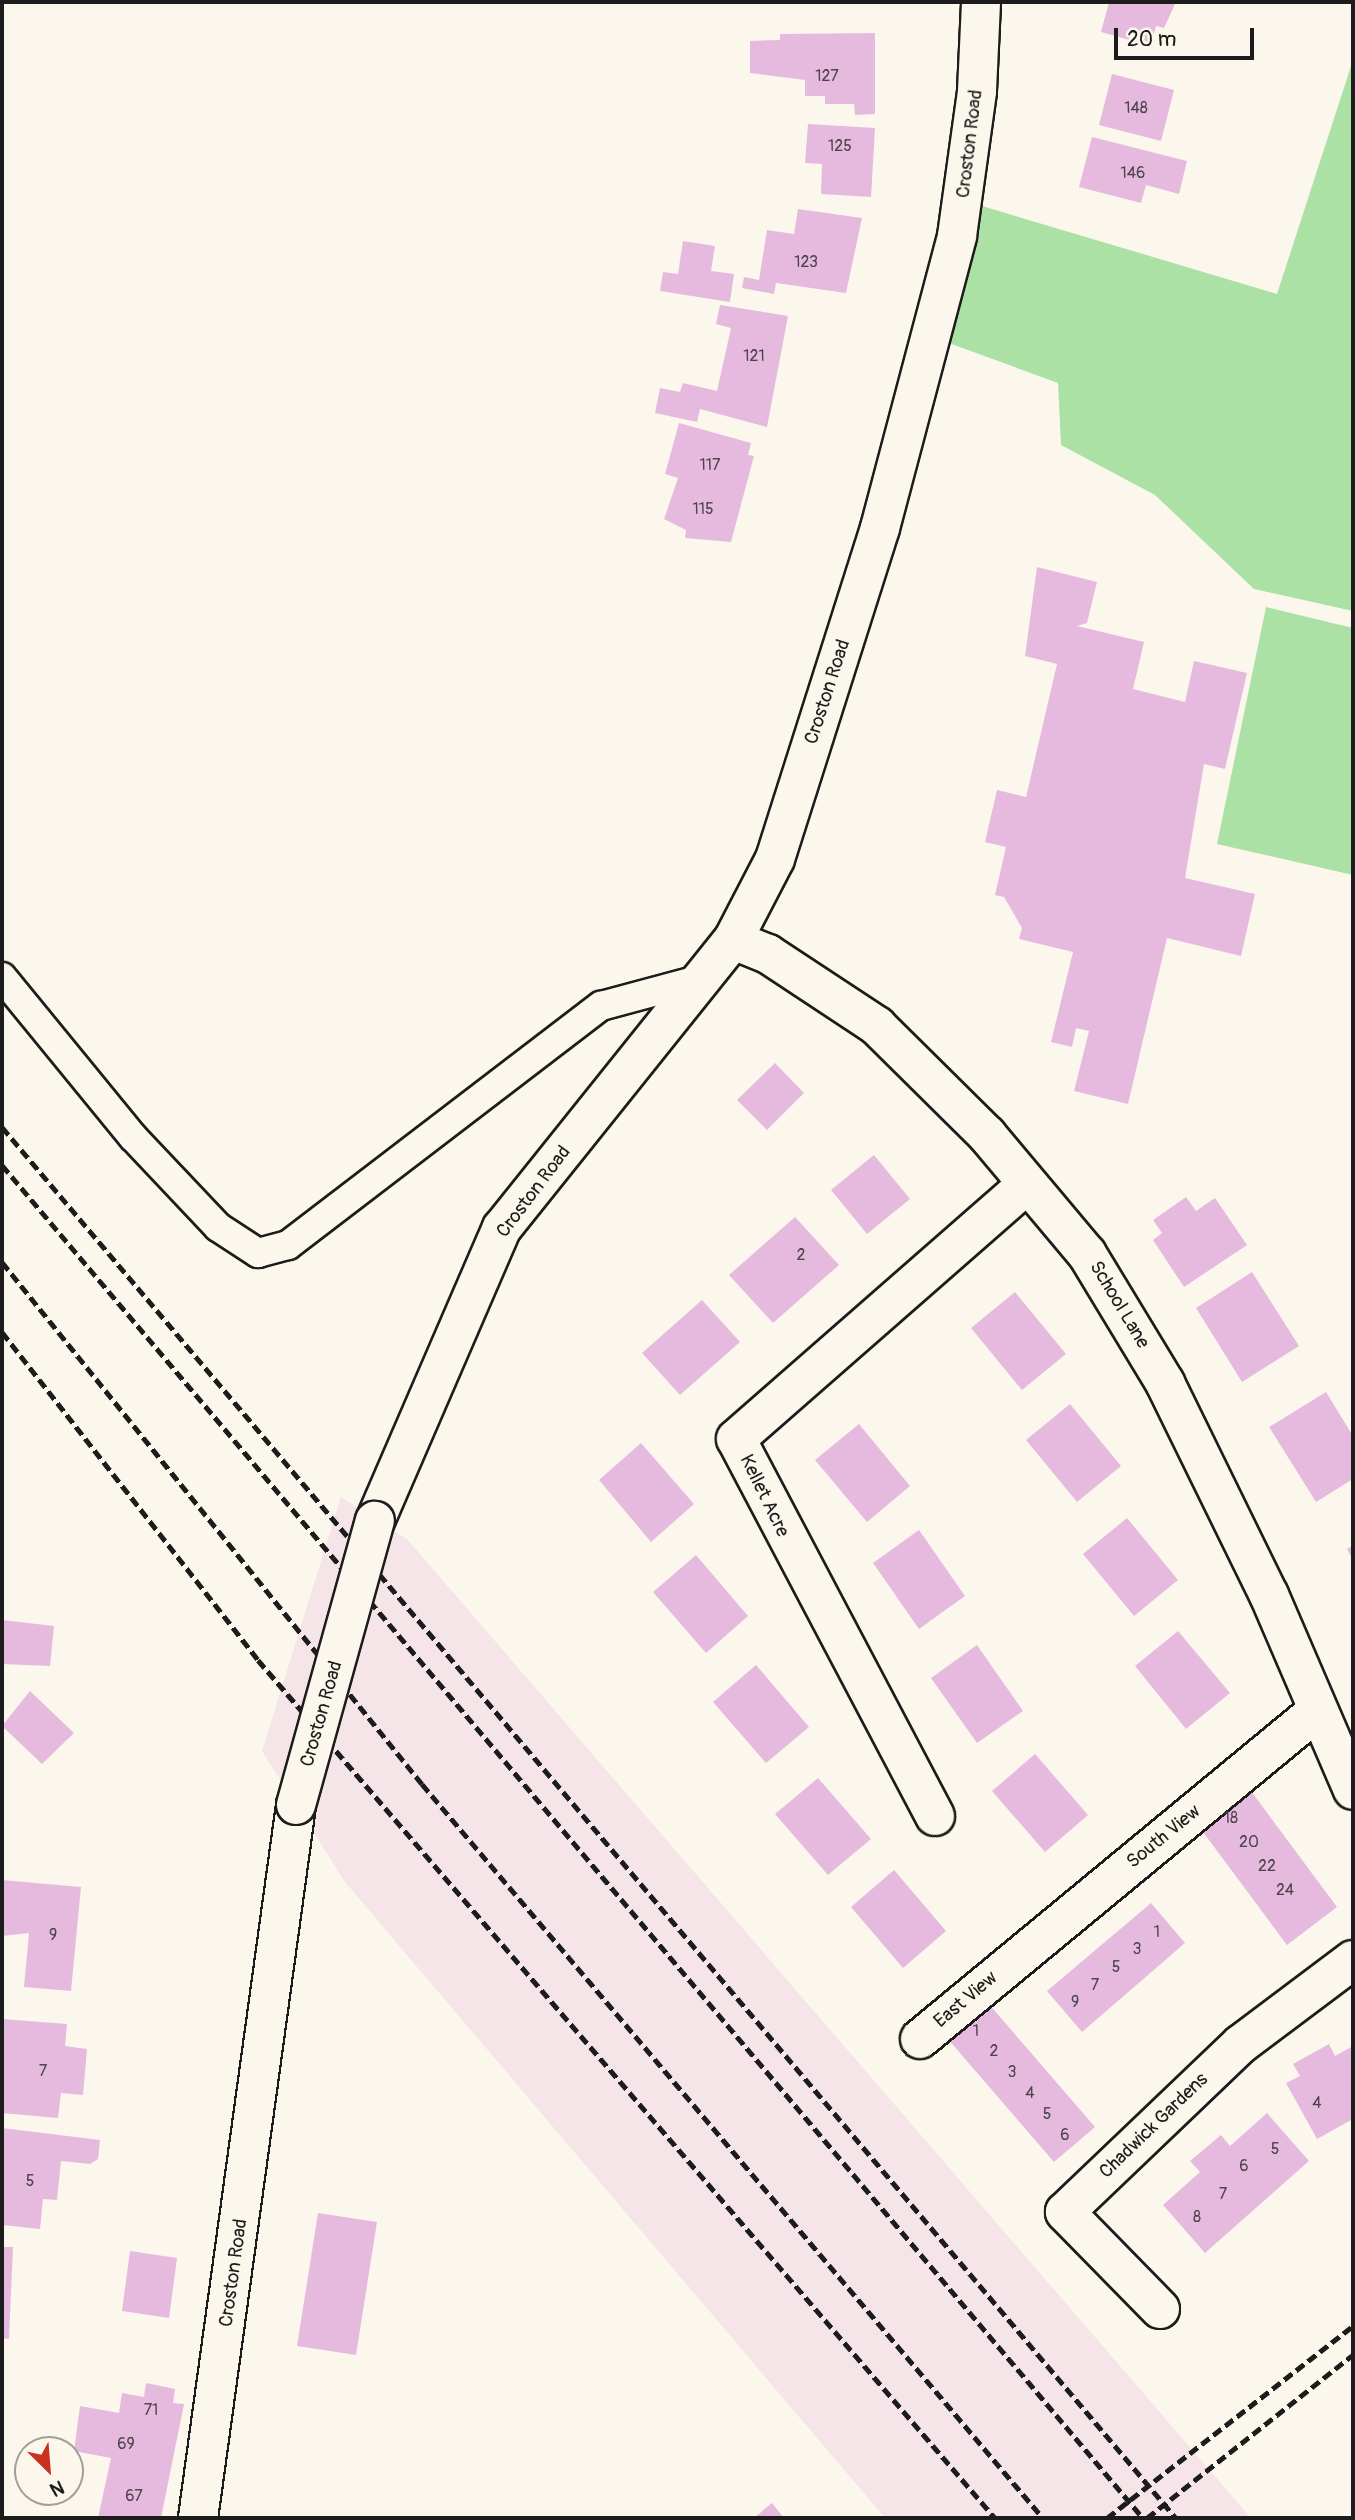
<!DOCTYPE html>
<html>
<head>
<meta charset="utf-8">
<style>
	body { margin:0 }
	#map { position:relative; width:1355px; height:2520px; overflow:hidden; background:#fbf7ec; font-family:Pangolin,sans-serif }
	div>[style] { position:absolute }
	.built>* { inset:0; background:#f5e5e8 }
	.green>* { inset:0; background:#abe1a4 }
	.building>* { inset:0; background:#e6badf }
	.roads { filter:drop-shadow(2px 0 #1c1c1c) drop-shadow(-2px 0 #1c1c1c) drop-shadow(0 2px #1c1c1c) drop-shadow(0 -2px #1c1c1c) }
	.service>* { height:28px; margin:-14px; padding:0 14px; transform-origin:14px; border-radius:14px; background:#fbf7ec }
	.minor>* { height:38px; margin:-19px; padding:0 19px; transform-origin:19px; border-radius:19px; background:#fbf7ec }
	.tertiary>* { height:38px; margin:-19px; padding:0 19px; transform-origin:19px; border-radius:19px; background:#fbf7ec }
	.rail>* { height:5px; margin-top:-2.5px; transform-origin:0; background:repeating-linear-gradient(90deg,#1c1c1c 0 10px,transparent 0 15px) }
	.bridges { filter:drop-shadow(2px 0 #1c1c1c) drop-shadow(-2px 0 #1c1c1c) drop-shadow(0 2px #1c1c1c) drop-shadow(0 -2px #1c1c1c) }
	.tertiary-bridge>* { height:38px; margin:-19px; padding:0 19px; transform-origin:19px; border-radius:19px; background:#fbf7ec }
	span { translate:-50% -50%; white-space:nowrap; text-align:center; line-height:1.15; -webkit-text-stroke:5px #fbf7ec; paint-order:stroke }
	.number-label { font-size:16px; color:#4e444d }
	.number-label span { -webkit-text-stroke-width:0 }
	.street-label { font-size:19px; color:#1c1c1c }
	.frame { position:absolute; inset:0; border:4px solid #1c1c1c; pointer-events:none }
	.north { position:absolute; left:14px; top:2436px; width:70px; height:70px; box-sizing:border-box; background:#fbf7ec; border:2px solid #a29f99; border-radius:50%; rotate:155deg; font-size:19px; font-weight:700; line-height:28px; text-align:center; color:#1c1c1c }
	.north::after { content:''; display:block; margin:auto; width:24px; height:32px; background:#c8321e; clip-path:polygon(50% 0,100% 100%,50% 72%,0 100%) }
	.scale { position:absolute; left:1114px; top:28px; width:140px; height:32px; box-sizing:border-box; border:4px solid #1c1c1c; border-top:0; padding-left:9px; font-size:21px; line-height:24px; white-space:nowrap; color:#1c1c1c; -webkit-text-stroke:5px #fbf7ec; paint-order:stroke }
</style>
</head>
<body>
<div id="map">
	<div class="built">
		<div style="clip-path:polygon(341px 1497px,407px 1539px,1251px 2518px,885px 2518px,345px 1882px,262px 1751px)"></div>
	</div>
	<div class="green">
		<div style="clip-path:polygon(1353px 60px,1353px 611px,1254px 589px,1155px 495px,1061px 445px,1058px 383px,946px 342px,972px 203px,1277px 294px)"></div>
		<div style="clip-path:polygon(1266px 607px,1353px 628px,1353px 875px,1217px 844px)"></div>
	</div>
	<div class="building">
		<div style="clip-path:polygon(1109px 2px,1176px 2px,1164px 28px,1156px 26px,1151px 46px,1101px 32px)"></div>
		<div style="clip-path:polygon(875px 33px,875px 114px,855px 115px,854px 104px,825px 104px,825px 96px,805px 96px,805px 80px,750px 73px,750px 41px,780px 40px,780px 34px)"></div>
		<div style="clip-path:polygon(1112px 74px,1174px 90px,1161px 141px,1099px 125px)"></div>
		<div style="clip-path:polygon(808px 124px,875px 128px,871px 197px,821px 194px,822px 164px,805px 163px)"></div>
		<div style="clip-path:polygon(1092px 137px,1187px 161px,1179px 194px,1146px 185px,1141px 203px,1079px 187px)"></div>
		<div style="clip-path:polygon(798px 209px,862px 218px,846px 293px,776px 283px,774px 294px,742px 288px,744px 277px,759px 280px,767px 230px,794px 234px)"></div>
		<div style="clip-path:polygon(683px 241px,715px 246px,711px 271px,734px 274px,730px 302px,660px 291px,663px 272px,678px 274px)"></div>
		<div style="clip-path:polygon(720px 305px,788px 316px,767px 427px,700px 409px,697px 422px,655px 413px,660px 388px,680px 392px,683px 383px,717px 391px,731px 328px,716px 324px)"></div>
		<div style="clip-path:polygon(679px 423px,751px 443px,748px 455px,754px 456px,731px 542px,685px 538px,686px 530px,664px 519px,678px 478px,665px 474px)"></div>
		<div style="clip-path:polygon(1037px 567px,1097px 582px,1087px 623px,1077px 626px,1144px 642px,1133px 689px,1185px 702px,1194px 661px,1247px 673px,1225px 769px,1204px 764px,1185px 878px,1255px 894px,1241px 956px,1167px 938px,1128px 1104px,1074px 1091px,1089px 1031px,1076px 1028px,1072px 1047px,1051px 1042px,1073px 952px,1019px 939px,1022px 928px,1004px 897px,995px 895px,1006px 847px,985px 842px,997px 790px,1026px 797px,1057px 664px,1025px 656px)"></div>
		<div style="clip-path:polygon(775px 1063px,804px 1093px,767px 1130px,737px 1100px)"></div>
		<div style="clip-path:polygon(874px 1155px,910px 1199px,867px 1234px,831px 1190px)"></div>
		<div style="clip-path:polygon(1186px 1197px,1196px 1211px,1215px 1198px,1247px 1245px,1184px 1287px,1153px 1240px,1162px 1233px,1153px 1220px)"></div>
		<div style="clip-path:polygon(795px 1217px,839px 1265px,773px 1323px,729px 1275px)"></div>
		<div style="clip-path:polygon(1252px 1272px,1299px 1346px,1242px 1382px,1196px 1308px)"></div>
		<div style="clip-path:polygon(1015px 1292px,1066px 1354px,1022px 1390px,971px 1328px)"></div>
		<div style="clip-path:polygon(702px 1300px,740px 1342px,680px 1395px,642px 1353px)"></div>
		<div style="clip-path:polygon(1326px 1392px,1353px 1436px,1353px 1479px,1316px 1502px,1269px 1427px)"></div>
		<div style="clip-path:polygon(1070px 1404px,1121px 1466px,1077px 1502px,1026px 1440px)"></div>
		<div style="clip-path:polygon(859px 1424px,910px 1486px,867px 1522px,815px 1460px)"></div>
		<div style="clip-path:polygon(641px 1443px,694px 1504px,651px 1542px,599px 1480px)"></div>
		<div style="clip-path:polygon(1127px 1518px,1178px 1580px,1134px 1616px,1083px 1554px)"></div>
		<div style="clip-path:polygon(919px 1530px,965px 1596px,919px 1629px,873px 1563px)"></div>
		<div style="clip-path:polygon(1353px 1545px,1353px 1560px,1347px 1549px)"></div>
		<div style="clip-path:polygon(696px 1555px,748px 1616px,706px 1653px,653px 1592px)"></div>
		<div style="clip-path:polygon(2px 1620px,54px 1626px,50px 1666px,2px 1664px)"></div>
		<div style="clip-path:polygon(1178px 1631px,1230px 1693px,1186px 1729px,1135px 1666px)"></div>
		<div style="clip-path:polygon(977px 1645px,1023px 1711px,977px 1743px,931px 1678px)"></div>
		<div style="clip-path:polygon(756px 1665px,809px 1727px,766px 1763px,713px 1702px)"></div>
		<div style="clip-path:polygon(30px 1691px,74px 1733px,42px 1764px,2px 1726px)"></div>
		<div style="clip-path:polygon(1035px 1754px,1088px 1815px,1045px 1852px,992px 1791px)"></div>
		<div style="clip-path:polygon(818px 1778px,871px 1839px,828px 1875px,775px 1814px)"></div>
		<div style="clip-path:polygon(1248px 1787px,1337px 1907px,1287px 1945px,1197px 1824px)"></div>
		<div style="clip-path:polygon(894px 1870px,946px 1931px,903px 1968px,851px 1907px)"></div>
		<div style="clip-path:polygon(2px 1880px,81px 1887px,71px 1991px,24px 1987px,29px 1933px,2px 1936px)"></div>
		<div style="clip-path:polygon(1151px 1903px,1185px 1943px,1082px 2032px,1047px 1991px)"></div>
		<div style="clip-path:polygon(988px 2003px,1095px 2127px,1054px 2162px,947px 2038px)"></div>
		<div style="clip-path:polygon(2px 2019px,67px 2024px,65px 2046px,87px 2049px,83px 2095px,61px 2093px,58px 2118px,2px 2113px)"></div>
		<div style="clip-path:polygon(1329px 2044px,1335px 2056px,1353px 2046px,1353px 2119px,1317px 2139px,1286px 2083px,1300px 2076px,1293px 2064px)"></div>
		<div style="clip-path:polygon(1267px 2113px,1309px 2161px,1205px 2253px,1163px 2205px,1200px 2172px,1190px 2161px,1221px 2135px,1230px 2146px)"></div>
		<div style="clip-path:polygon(2px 2128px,100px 2140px,98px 2159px,90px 2164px,61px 2161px,57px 2200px,43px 2199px,40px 2229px,2px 2225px)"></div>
		<div style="clip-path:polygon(318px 2213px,377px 2222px,356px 2355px,297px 2346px)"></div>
		<div style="clip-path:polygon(2px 2247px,13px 2247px,9px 2339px,2px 2338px)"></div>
		<div style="clip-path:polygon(130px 2251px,177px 2258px,169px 2318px,122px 2311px)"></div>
		<div style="clip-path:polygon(146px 2383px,175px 2389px,173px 2403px,184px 2404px,161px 2518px,98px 2518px,111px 2458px,74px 2451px,80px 2406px,119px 2413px,122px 2393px,144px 2397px)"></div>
		<div style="clip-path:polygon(772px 2503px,784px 2518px,754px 2518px)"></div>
	</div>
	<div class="roads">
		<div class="service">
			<div style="left:2px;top:977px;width:207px;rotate:50.7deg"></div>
			<div style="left:133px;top:1137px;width:124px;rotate:46.6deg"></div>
			<div style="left:218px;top:1227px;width:48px;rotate:33deg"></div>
			<div style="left:258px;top:1253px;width:31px;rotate:-15deg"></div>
			<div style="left:288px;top:1245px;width:394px;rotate:-37.4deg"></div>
			<div style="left:601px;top:1006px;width:104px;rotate:-15.1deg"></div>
		</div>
		<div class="minor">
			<div style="left:733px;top:940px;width:38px;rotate:22deg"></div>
			<div style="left:768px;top:954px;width:131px;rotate:33.4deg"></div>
			<div style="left:877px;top:1026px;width:155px;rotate:44.7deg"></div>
			<div style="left:987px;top:1135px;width:155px;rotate:50deg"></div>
			<div style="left:1087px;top:1254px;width:151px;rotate:58.8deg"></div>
			<div style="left:1165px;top:1383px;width:236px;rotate:63.9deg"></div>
			<div style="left:1269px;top:1595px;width:212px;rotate:66.7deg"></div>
			<div style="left:935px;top:1816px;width:426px;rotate:-117.8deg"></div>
			<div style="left:736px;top:1439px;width:384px;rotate:-41.2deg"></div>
			<div style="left:920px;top:2039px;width:515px;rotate:-39.56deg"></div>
			<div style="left:1160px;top:2309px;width:136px;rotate:-134.4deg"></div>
			<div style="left:1065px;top:2212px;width:243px;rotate:-43.7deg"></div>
			<div style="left:1241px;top:2044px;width:140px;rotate:-36.9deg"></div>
		</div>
		<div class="tertiary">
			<div style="left:375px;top:1521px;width:319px;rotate:-66.6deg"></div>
			<div style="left:502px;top:1228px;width:369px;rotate:-51.3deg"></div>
			<div style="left:733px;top:940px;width:91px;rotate:-62.6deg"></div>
			<div style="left:775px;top:859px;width:347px;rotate:-72.4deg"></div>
			<div style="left:880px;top:528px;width:302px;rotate:-75.2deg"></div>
			<div style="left:957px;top:236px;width:146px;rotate:-82.1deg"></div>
			<div style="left:977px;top:91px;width:89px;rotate:-87.4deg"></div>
			<div style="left:198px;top:2518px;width:720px;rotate:-82.17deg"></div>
		</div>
	</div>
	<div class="rail">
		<div style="left:2px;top:1127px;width:1820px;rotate:49.84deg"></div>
		<div style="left:2px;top:1165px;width:1770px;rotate:49.86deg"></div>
		<div style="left:2px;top:1262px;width:670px;rotate:51.18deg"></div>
		<div style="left:422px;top:1784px;width:961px;rotate:49.77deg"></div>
		<div style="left:2px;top:1332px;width:416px;rotate:52deg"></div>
		<div style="left:258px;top:1660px;width:1131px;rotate:49.34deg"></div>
		<div style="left:1107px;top:2518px;width:312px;rotate:-38deg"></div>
		<div style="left:1147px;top:2518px;width:263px;rotate:-38.4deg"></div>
	</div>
	<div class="bridges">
		<div class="tertiary-bridge">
			<div style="left:296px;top:1805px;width:295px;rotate:-74.5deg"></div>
		</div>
	</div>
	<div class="number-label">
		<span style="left:827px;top:76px">127</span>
		<span style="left:1136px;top:108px">148</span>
		<span style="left:840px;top:146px">125</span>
		<span style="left:1133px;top:173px">146</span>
		<span style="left:806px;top:262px">123</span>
		<span style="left:754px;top:356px">121</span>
		<span style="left:710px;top:465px">117</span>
		<span style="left:703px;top:509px">115</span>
		<span style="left:801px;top:1255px">2</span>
		<span style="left:1231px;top:1818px">18</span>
		<span style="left:1249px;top:1842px">20</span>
		<span style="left:1267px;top:1866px">22</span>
		<span style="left:1285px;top:1890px">24</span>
		<span style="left:1157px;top:1932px">1</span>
		<span style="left:53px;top:1935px">9</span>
		<span style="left:1137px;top:1949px">3</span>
		<span style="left:1116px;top:1967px">5</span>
		<span style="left:1095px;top:1985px">7</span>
		<span style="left:1075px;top:2002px">9</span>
		<span style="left:976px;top:2031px">1</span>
		<span style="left:994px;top:2051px">2</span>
		<span style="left:43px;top:2071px">7</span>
		<span style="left:1012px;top:2072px">3</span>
		<span style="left:1030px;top:2093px">4</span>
		<span style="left:1317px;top:2103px">4</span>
		<span style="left:1047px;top:2114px">5</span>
		<span style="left:1065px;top:2135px">6</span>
		<span style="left:1275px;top:2149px">5</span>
		<span style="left:1244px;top:2166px">6</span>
		<span style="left:30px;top:2181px">5</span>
		<span style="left:1223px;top:2194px">7</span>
		<span style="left:1197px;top:2217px">8</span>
		<span style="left:151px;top:2410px">71</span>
		<span style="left:126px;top:2444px">69</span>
		<span style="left:134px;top:2496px">67</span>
	</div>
	<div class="street-label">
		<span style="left:970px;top:144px;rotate:-83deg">Croston Road</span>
		<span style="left:828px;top:692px;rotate:-72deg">Croston Road</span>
		<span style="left:534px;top:1192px;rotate:-53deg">Croston Road</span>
		<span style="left:1119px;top:1305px;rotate:59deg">School Lane</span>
		<span style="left:764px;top:1496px;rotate:64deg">Kellet Acre</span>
		<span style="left:322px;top:1714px;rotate:-74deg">Croston Road</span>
		<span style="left:1164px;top:1837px;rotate:-39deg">South View</span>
		<span style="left:966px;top:2000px;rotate:-40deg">East View</span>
		<span style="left:1154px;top:2126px;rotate:-44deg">Chadwick Gardens</span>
		<span style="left:234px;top:2273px;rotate:-82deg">Croston Road</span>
	</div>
	<div class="frame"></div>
	<div class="north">N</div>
	<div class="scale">20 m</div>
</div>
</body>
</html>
